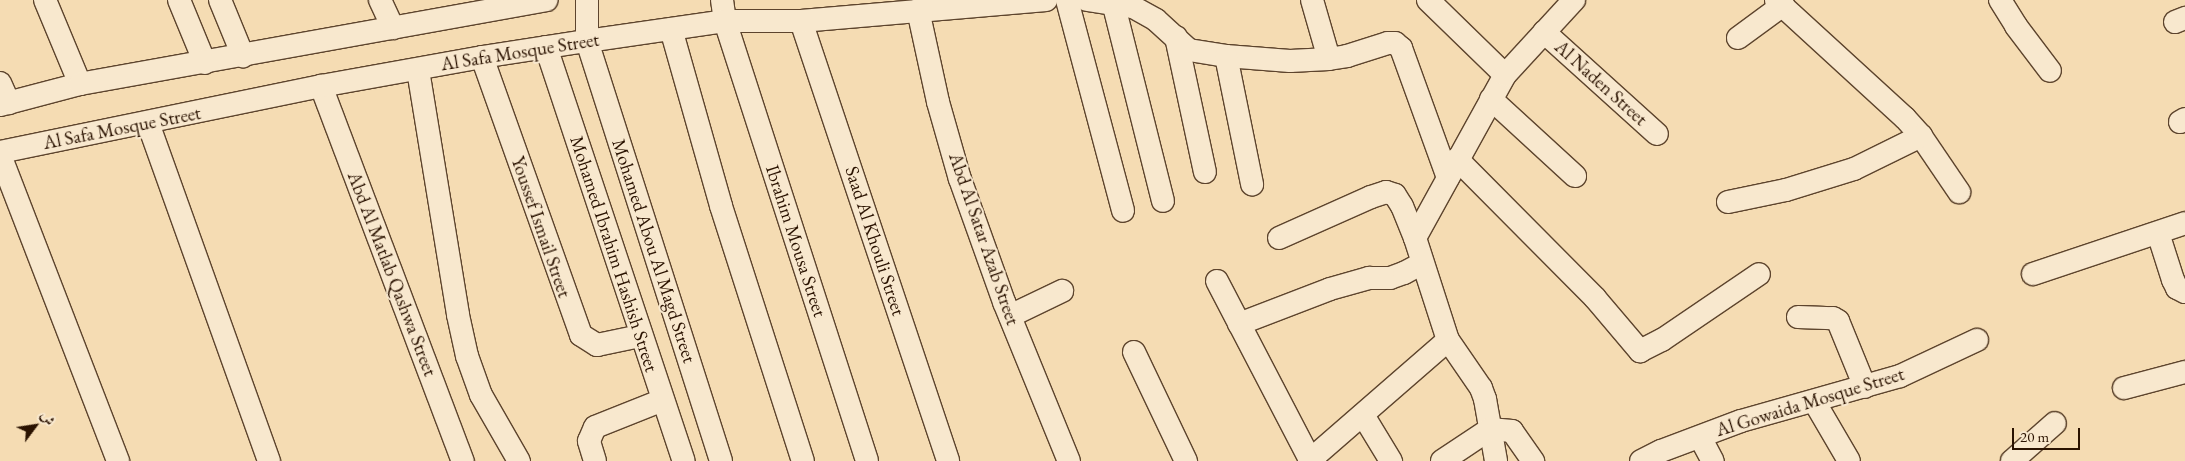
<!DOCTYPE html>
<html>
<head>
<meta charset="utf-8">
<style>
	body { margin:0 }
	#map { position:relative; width:2185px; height:461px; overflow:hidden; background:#f5dcb3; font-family:"EB Garamond",Amiri,serif }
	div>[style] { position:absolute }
	.roads { filter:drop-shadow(1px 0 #5d442d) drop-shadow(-1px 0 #5d442d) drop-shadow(0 1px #5d442d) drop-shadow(0 -1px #5d442d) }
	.minor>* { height:22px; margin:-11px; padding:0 11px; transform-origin:11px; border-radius:11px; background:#f8e8ce }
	span { translate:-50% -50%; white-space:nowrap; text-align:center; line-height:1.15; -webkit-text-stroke:4px #f8e8ce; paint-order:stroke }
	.street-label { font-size:19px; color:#2a1200 }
	.north { position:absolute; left:10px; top:401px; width:50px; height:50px; -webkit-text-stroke:4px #f8e8ce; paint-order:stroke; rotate:59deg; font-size:14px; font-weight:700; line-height:20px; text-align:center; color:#2a1200 }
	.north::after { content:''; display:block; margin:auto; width:18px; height:22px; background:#2a1200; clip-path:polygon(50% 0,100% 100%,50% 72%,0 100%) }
	.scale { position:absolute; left:2012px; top:428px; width:68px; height:22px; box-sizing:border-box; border:2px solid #2a1200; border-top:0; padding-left:6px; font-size:15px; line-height:18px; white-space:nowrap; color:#2a1200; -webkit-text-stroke:4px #f8e8ce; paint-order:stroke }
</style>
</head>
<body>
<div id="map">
	<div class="roads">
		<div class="minor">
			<div style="left:45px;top:0;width:91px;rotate:67.4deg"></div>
			<div style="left:179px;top:0;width:68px;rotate:67.6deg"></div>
			<div style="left:220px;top:0;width:61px;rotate:67.7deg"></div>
			<div style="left:380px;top:0;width:31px;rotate:65deg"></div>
			<div style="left:587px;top:0;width:41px;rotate:90deg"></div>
			<div style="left:587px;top:41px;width:441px;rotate:72.3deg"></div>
			<div style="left:722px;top:0;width:21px;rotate:82deg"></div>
			<div style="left:725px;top:21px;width:462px;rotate:72.1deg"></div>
			<div style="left:1067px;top:0;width:218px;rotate:75.1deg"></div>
			<div style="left:1087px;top:0;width:47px;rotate:8.7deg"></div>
			<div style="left:1133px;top:7px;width:26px;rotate:29deg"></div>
			<div style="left:1156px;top:20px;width:45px;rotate:42.3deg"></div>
			<div style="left:1189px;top:50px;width:37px;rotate:9deg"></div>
			<div style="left:1226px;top:56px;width:64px;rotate:4.5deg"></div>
			<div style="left:1290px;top:61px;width:39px;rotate:-3deg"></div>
			<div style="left:1329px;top:59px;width:18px;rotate:-9deg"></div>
			<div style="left:1347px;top:56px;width:43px;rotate:-17.6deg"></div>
			<div style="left:1388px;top:43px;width:7px"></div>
			<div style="left:1395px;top:43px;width:8px;rotate:40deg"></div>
			<div style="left:1401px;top:48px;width:138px;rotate:70.1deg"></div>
			<div style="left:1312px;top:0;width:61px;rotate:73.9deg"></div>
			<div style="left:1428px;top:0;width:107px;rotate:44.2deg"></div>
			<div style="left:1776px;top:0;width:175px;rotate:42.5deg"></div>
			<div style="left:1905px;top:118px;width:24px;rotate:48deg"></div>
			<div style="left:1921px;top:136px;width:68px;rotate:55.8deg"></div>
			<div style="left:2000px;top:0;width:31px;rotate:58deg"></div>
			<div style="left:2016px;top:26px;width:56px;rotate:52.9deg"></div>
			<div style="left:1113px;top:2px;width:205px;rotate:75.9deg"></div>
			<div style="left:918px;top:10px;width:94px;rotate:77.7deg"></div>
			<div style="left:938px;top:102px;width:80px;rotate:74.1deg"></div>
			<div style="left:960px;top:179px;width:131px;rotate:70.3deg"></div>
			<div style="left:1004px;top:302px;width:172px;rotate:67.8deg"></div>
			<div style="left:801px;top:21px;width:464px;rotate:71.5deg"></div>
			<div style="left:2175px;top:22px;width:11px;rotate:-22deg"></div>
			<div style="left:671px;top:29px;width:184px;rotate:74.2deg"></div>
			<div style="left:721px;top:206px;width:268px;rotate:72.2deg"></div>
			<div style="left:1544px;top:32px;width:152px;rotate:42.1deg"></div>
			<div style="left:1176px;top:37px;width:138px;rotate:77.9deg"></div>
			<div style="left:1738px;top:38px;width:56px;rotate:-36.3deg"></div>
			<div style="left:546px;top:47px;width:436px;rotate:71.6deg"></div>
			<div style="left:1226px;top:56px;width:131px;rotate:78.5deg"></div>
			<div style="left:482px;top:57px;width:295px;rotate:70.4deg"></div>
			<div style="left:581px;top:335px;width:19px;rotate:32deg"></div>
			<div style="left:597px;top:345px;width:44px;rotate:-11.8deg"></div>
			<div style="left:418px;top:70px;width:248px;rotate:80.7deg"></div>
			<div style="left:458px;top:315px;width:42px;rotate:77.6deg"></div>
			<div style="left:467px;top:356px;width:41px;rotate:70.3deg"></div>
			<div style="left:481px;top:395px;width:76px;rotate:60.1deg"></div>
			<div style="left:0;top:83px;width:22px;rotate:66deg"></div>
			<div style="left:321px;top:86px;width:401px;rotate:69.3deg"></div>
			<div style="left:1491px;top:99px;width:114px;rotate:42.5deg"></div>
			<div style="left:0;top:105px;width:83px;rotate:-14.7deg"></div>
			<div style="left:80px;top:84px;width:474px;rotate:-10.2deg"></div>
			<div style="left:2180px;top:122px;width:6px;rotate:-31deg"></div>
			<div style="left:148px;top:123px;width:359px;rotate:70.3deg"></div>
			<div style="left:0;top:152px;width:328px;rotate:-11.6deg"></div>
			<div style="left:321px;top:86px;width:164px;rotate:-10.2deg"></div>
			<div style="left:482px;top:57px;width:106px;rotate:-8.7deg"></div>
			<div style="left:587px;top:41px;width:139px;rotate:-8.2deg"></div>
			<div style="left:725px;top:21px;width:76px"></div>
			<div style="left:801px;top:21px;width:246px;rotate:-4.9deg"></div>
			<div style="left:0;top:155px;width:328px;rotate:68.9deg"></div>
			<div style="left:1457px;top:159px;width:196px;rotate:45.2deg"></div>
			<div style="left:1595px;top:298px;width:70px;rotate:49.7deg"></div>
			<div style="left:1640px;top:351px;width:25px;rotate:-27deg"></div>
			<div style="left:1662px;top:340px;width:117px;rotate:-34.2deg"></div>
			<div style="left:1728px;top:202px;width:59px;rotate:-11.7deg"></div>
			<div style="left:1786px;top:190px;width:71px;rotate:-17.2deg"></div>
			<div style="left:1854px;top:169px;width:75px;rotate:-26.2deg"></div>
			<div style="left:2158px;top:233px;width:49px;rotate:72.3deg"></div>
			<div style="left:2173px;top:280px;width:9px;rotate:63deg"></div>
			<div style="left:2177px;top:288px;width:9px;rotate:27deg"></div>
			<div style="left:1279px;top:238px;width:101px;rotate:-24deg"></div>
			<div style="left:1371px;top:197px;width:16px;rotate:-18deg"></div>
			<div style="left:1386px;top:192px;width:9px;rotate:18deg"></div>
			<div style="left:1395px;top:195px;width:13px;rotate:58deg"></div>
			<div style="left:1402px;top:206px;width:35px;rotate:68deg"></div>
			<div style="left:1415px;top:238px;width:107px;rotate:72.1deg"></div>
			<div style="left:1448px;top:340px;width:58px;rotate:55.5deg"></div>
			<div style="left:1481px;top:388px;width:12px;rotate:70deg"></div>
			<div style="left:1485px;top:399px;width:63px;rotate:79.9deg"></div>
			<div style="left:1415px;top:238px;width:186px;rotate:-61.1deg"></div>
			<div style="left:1505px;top:75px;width:102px;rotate:-47.4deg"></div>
			<div style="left:2033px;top:274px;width:160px;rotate:-18.5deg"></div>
			<div style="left:1217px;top:281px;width:202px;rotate:62.5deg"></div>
			<div style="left:1010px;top:316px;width:58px;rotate:-25.7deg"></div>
			<div style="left:1798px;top:317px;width:35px;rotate:2deg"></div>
			<div style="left:1833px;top:318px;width:6px;rotate:31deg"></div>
			<div style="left:1838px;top:321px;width:71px;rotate:67.8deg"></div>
			<div style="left:1239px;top:324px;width:97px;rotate:-21deg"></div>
			<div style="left:1330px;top:289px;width:41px;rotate:-15.8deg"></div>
			<div style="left:1369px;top:278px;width:21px"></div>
			<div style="left:1390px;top:278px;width:15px;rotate:-20deg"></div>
			<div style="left:1404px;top:273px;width:21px;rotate:-28deg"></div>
			<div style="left:1134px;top:352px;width:121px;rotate:64.5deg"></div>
			<div style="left:2124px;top:388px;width:63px;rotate:-14.7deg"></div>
			<div style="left:1814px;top:401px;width:69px;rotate:59.7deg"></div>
			<div style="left:1363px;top:415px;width:54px;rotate:58.7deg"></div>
			<div style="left:1700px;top:437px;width:27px;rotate:62deg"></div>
			<div style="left:595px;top:461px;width:21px;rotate:-107deg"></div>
			<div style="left:589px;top:441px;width:15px;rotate:-67deg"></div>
			<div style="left:595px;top:427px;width:73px;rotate:-21.7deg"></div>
			<div style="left:1309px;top:461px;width:184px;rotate:-41deg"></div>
			<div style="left:1442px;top:461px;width:58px;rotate:-33.7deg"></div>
			<div style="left:1490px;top:429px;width:22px;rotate:5deg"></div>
			<div style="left:1512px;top:431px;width:37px;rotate:55deg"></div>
			<div style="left:1641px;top:461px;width:22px;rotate:-27deg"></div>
			<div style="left:1661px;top:451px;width:85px;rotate:-20.6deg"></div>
			<div style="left:1741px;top:421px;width:165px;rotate:-15.8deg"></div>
			<div style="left:1900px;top:376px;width:85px;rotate:-25.1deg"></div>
			<div style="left:2012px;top:461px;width:57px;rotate:-41.5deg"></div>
		</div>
	</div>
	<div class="street-label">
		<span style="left:520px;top:52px;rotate:-9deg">Al Safa Mosque Street</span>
		<span style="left:1601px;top:83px;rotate:42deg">Al Naden Street</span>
		<span style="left:122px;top:128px;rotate:-11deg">Al Safa Mosque Street</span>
		<span style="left:541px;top:227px;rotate:71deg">Youssef Ismail Street</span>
		<span style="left:984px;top:239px;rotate:71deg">Abd Al Satar Azab Street</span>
		<span style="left:796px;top:241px;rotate:72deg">Ibrahim Mousa Street</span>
		<span style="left:875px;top:241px;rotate:72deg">Saad Al Khouli Street</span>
		<span style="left:654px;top:251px;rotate:72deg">Mohamed Abou Al Magd Street</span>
		<span style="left:614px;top:254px;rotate:72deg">Mohamed Ibrahim Hashish Street</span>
		<span style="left:392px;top:274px;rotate:69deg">Abd Al Matlab Qashwa Street</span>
		<span style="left:1810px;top:402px;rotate:-17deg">Al Gowaida Mosque Street</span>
	</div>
	<div class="north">ش</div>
	<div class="scale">20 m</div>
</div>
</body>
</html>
